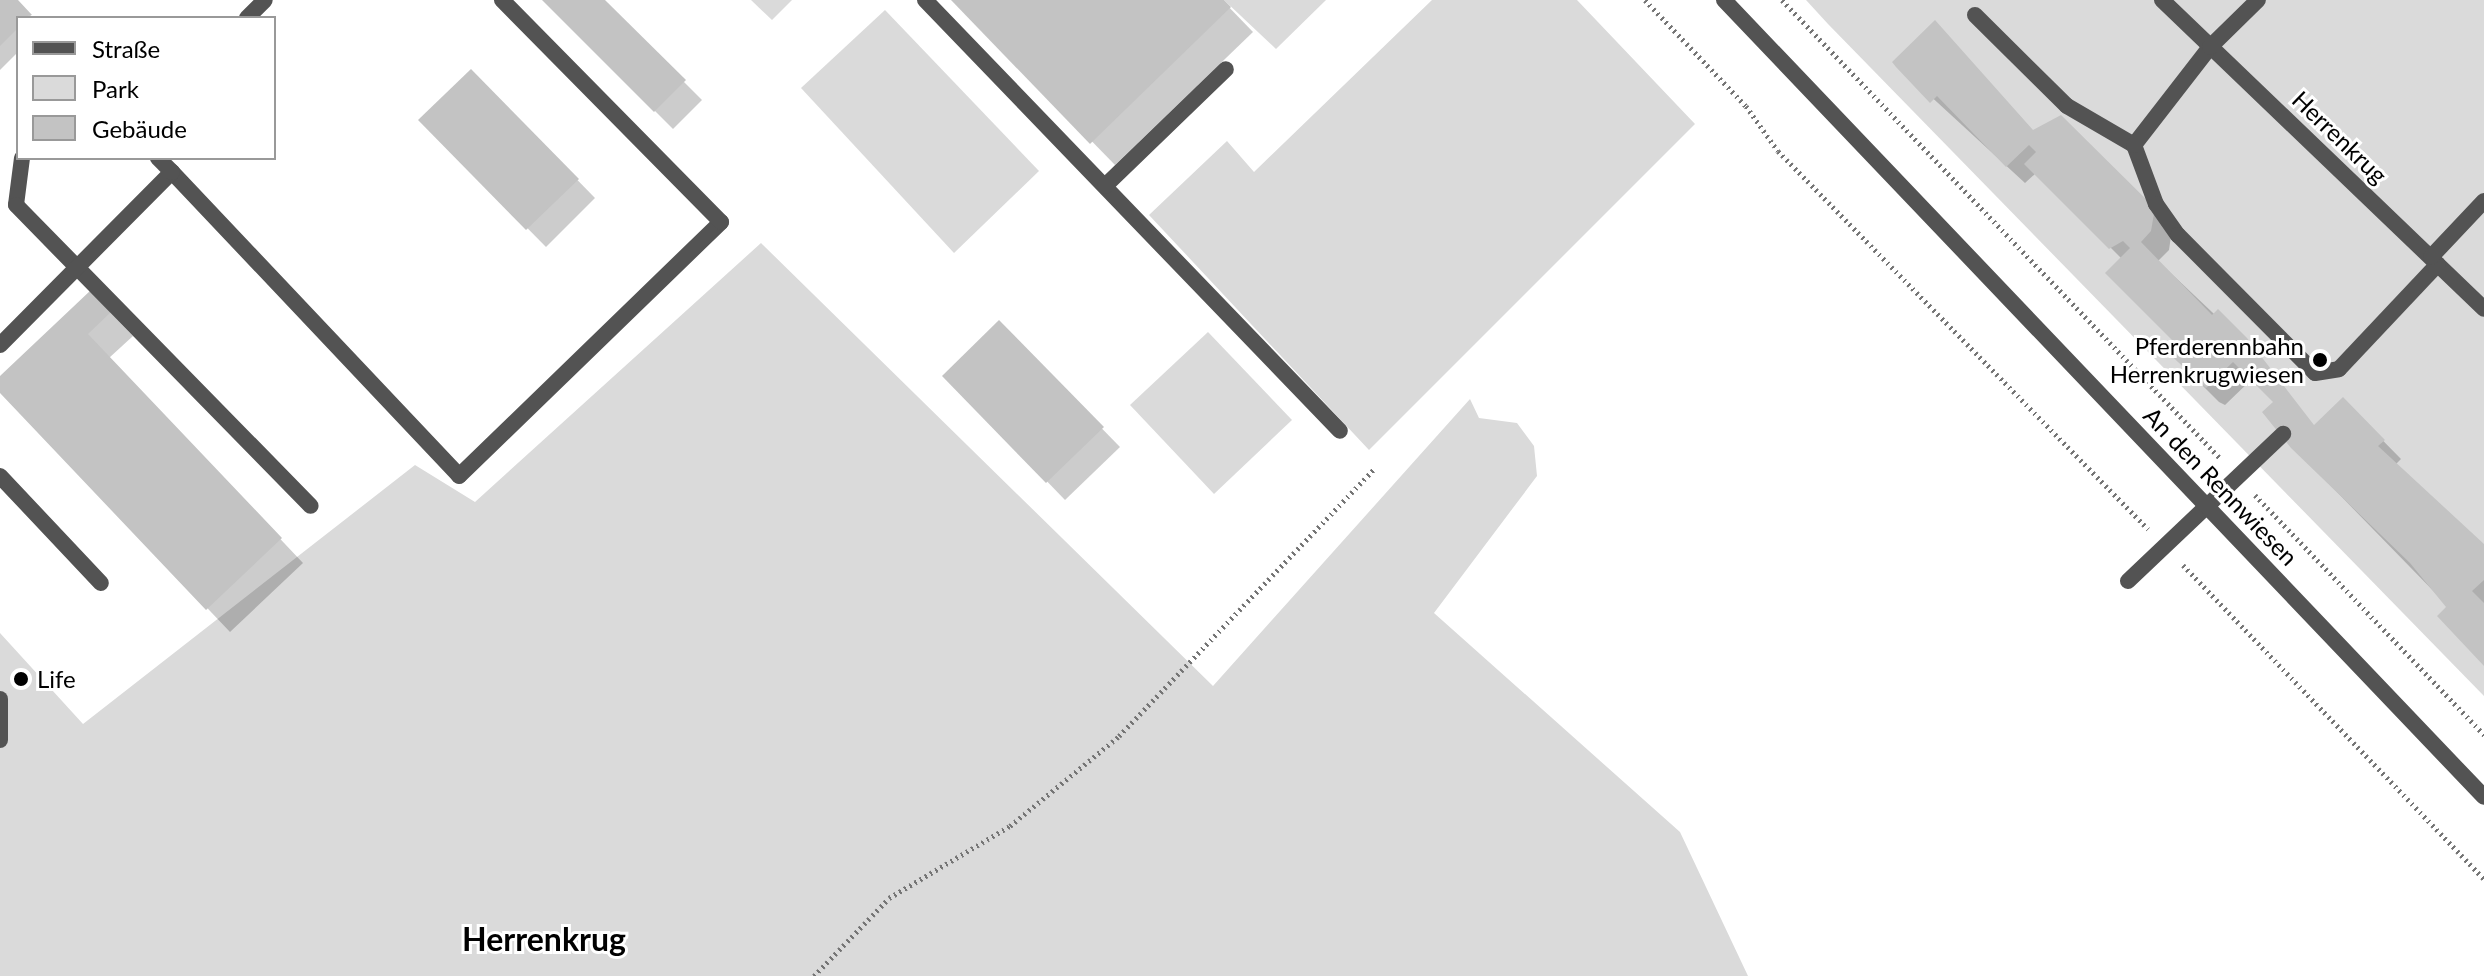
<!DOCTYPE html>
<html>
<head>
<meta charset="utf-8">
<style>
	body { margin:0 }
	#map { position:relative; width:2484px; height:976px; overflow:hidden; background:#fff; font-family:Lato,sans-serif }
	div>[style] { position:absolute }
	.green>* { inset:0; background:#dadada }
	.shadow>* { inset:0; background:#0003 }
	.building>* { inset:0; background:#c3c3c3 }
	.path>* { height:5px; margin-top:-2.5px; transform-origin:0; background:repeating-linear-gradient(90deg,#757575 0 2px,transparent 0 6px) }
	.service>* { height:16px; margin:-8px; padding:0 8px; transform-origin:8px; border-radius:8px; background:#535353 }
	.minor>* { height:16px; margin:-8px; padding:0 8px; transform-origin:8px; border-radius:8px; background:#535353 }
	.dots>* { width:22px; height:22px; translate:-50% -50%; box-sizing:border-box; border:4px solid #fff; border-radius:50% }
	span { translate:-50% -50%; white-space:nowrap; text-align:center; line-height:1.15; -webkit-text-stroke:6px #fff; paint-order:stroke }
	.street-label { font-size:24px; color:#000 }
	.poi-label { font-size:24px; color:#000 }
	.right { translate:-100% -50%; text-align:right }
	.left { translate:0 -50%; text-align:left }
	.district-label { font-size:32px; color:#000; font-weight:700 }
	.legend { position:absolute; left:16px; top:16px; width:260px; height:144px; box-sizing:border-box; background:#fff; border:2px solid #999; margin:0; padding:10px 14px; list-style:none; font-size:24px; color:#000 }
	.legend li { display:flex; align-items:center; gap:16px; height:40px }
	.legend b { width:40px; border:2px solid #999 }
</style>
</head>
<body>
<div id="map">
	<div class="green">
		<div style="clip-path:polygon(751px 0,792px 0,772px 20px)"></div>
		<div style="clip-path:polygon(1224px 0,1326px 0,1276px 49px)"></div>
		<div style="clip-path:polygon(1432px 0,1577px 0,1695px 124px,1369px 450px,1149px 215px,1227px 141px,1254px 172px)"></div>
		<div style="clip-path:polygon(1806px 0,2484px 0,2484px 696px,1828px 24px)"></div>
		<div style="clip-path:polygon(885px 10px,1039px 171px,954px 253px,801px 88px)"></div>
		<div style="clip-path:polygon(761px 243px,1213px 686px,1470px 399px,1479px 418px,1517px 423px,1534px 446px,1537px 476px,1434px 613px,1680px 832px,1748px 976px,0 976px,0 633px,83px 724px,415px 465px,475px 502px)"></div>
		<div style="clip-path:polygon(1208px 332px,1292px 420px,1214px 494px,1130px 405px)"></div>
	</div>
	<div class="shadow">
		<div style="clip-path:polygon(0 0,16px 0,33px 18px,18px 18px,18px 52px,0 70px)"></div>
		<div style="clip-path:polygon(544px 0,602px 0,702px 100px,673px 129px)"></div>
		<div style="clip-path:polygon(954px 0,1222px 0,1253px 32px,1115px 165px)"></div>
		<div style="clip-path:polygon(1935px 22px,2034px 132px,2060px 117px,2172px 229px,2169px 250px,2158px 261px,2249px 347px,2314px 428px,2343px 400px,2401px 459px,2395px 465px,2484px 548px,2484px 663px,2449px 607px,2294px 448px,2276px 402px,2253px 378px,2225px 405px,2219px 402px,2167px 350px,2176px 341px,2122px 259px,2036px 173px,2025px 183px,1913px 80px)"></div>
		<div style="clip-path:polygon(471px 71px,595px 198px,546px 247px,421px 120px)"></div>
		<div style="clip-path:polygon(91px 293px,133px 336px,109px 358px,303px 563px,230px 632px,0 390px,0 379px)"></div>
		<div style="clip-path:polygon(999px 323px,1120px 447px,1065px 500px,945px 376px)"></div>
	</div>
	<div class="building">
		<div style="clip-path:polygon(0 0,18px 0,32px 15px,18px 18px,18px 28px,0 46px)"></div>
		<div style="clip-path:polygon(542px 0,605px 0,686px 80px,654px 112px)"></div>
		<div style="clip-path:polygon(951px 0,1224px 0,1231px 7px,1090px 144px)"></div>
		<div style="clip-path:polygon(1935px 20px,2033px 130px,2061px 115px,2155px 208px,2151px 231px,2141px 242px,2212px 315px,2218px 309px,2247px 338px,2314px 425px,2343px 397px,2385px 440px,2378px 446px,2484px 544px,2484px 580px,2472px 591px,2484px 603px,2484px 666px,2437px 616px,2446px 607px,2410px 563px,2291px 448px,2262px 412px,2273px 402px,2233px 362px,2206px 388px,2164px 349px,2173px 341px,2105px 273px,2130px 248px,2123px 241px,2109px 249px,2024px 164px,2036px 152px,2029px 145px,2006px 167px,1937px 96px,1930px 103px,1896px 67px,1892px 62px)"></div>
		<div style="clip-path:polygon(471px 69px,579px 179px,526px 230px,418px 120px)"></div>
		<div style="clip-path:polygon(91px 290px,111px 312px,88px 334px,282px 538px,206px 610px,0 393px,0 376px)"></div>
		<div style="clip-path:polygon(999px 320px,1104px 427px,1046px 483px,942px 376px)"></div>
	</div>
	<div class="path">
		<div style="left:1645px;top:0;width:146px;rotate:46.4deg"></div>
		<div style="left:1746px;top:106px;width:55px;rotate:54.6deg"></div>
		<div style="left:1778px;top:151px;width:529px;rotate:45.61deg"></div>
		<div style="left:1782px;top:0;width:635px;rotate:46.28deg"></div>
		<div style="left:2255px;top:495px;width:332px;rotate:46.3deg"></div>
		<div style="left:2183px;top:565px;width:435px;rotate:46.2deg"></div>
		<div style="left:814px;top:976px;width:108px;rotate:-46.1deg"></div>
		<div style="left:889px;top:898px;width:141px;rotate:-30.8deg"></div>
		<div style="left:1010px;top:826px;width:141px;rotate:-39.5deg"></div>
		<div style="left:1119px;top:736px;width:371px;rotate:-46.3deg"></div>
	</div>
	<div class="service">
		<div style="left:925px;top:0;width:598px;rotate:46.08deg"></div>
		<div style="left:2162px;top:0;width:446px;rotate:43.8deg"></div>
		<div style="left:1975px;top:15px;width:129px;rotate:44.7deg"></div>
		<div style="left:2067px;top:106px;width:78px;rotate:30.2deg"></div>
		<div style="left:2134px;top:145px;width:63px;rotate:69.6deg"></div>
		<div style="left:2156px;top:204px;width:38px;rotate:55deg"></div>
		<div style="left:2178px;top:235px;width:194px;rotate:45.2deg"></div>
		<div style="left:2315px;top:373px;width:24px;rotate:-9deg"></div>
		<div style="left:2339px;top:369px;width:144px;rotate:-46.7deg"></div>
		<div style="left:247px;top:18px;width:25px;rotate:-45deg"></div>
		<div style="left:2134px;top:145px;width:124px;rotate:-52.2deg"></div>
		<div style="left:2210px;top:47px;width:67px;rotate:-44.4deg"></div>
		<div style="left:22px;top:158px;width:47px;rotate:97.3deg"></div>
		<div style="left:16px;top:205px;width:421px;rotate:45.6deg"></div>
		<div style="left:172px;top:172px;width:418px;rotate:46.6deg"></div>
		<div style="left:459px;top:476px;width:365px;rotate:-44.1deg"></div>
		<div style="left:721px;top:222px;width:312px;rotate:-134.6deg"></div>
		<div style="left:1105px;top:186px;width:168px;rotate:-44deg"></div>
		<div style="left:2431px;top:257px;width:77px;rotate:-46.6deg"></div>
		<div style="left:0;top:345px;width:244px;rotate:-45.2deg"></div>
		<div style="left:172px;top:172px;width:20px;rotate:-135deg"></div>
		<div style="left:0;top:476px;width:147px;rotate:46.7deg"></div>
		<div style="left:2128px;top:581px;width:214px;rotate:-43.5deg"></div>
		<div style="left:0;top:699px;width:41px;rotate:90deg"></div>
	</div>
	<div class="minor">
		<div style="left:1724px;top:0;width:1101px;rotate:46.36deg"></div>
	</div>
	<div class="dots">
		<div style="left:2320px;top:360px;background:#000"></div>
		<div style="left:21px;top:679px;background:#000"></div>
	</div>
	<div class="street-label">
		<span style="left:2340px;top:137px;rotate:44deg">Herrenkrug</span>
		<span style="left:2221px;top:486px;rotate:46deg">An den Rennwiesen</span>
	</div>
	<div class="poi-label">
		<span class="right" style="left:2304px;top:360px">Pferderennbahn<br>Herrenkrugwiesen</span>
		<span class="left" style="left:37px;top:679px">Life</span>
	</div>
	<div class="district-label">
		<span style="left:544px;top:939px">Herrenkrug</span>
	</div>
	<ul class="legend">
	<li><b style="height:10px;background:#535353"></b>Straße</li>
	<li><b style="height:22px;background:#dadada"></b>Park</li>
	<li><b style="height:22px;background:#c3c3c3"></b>Gebäude</li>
	</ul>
</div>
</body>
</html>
